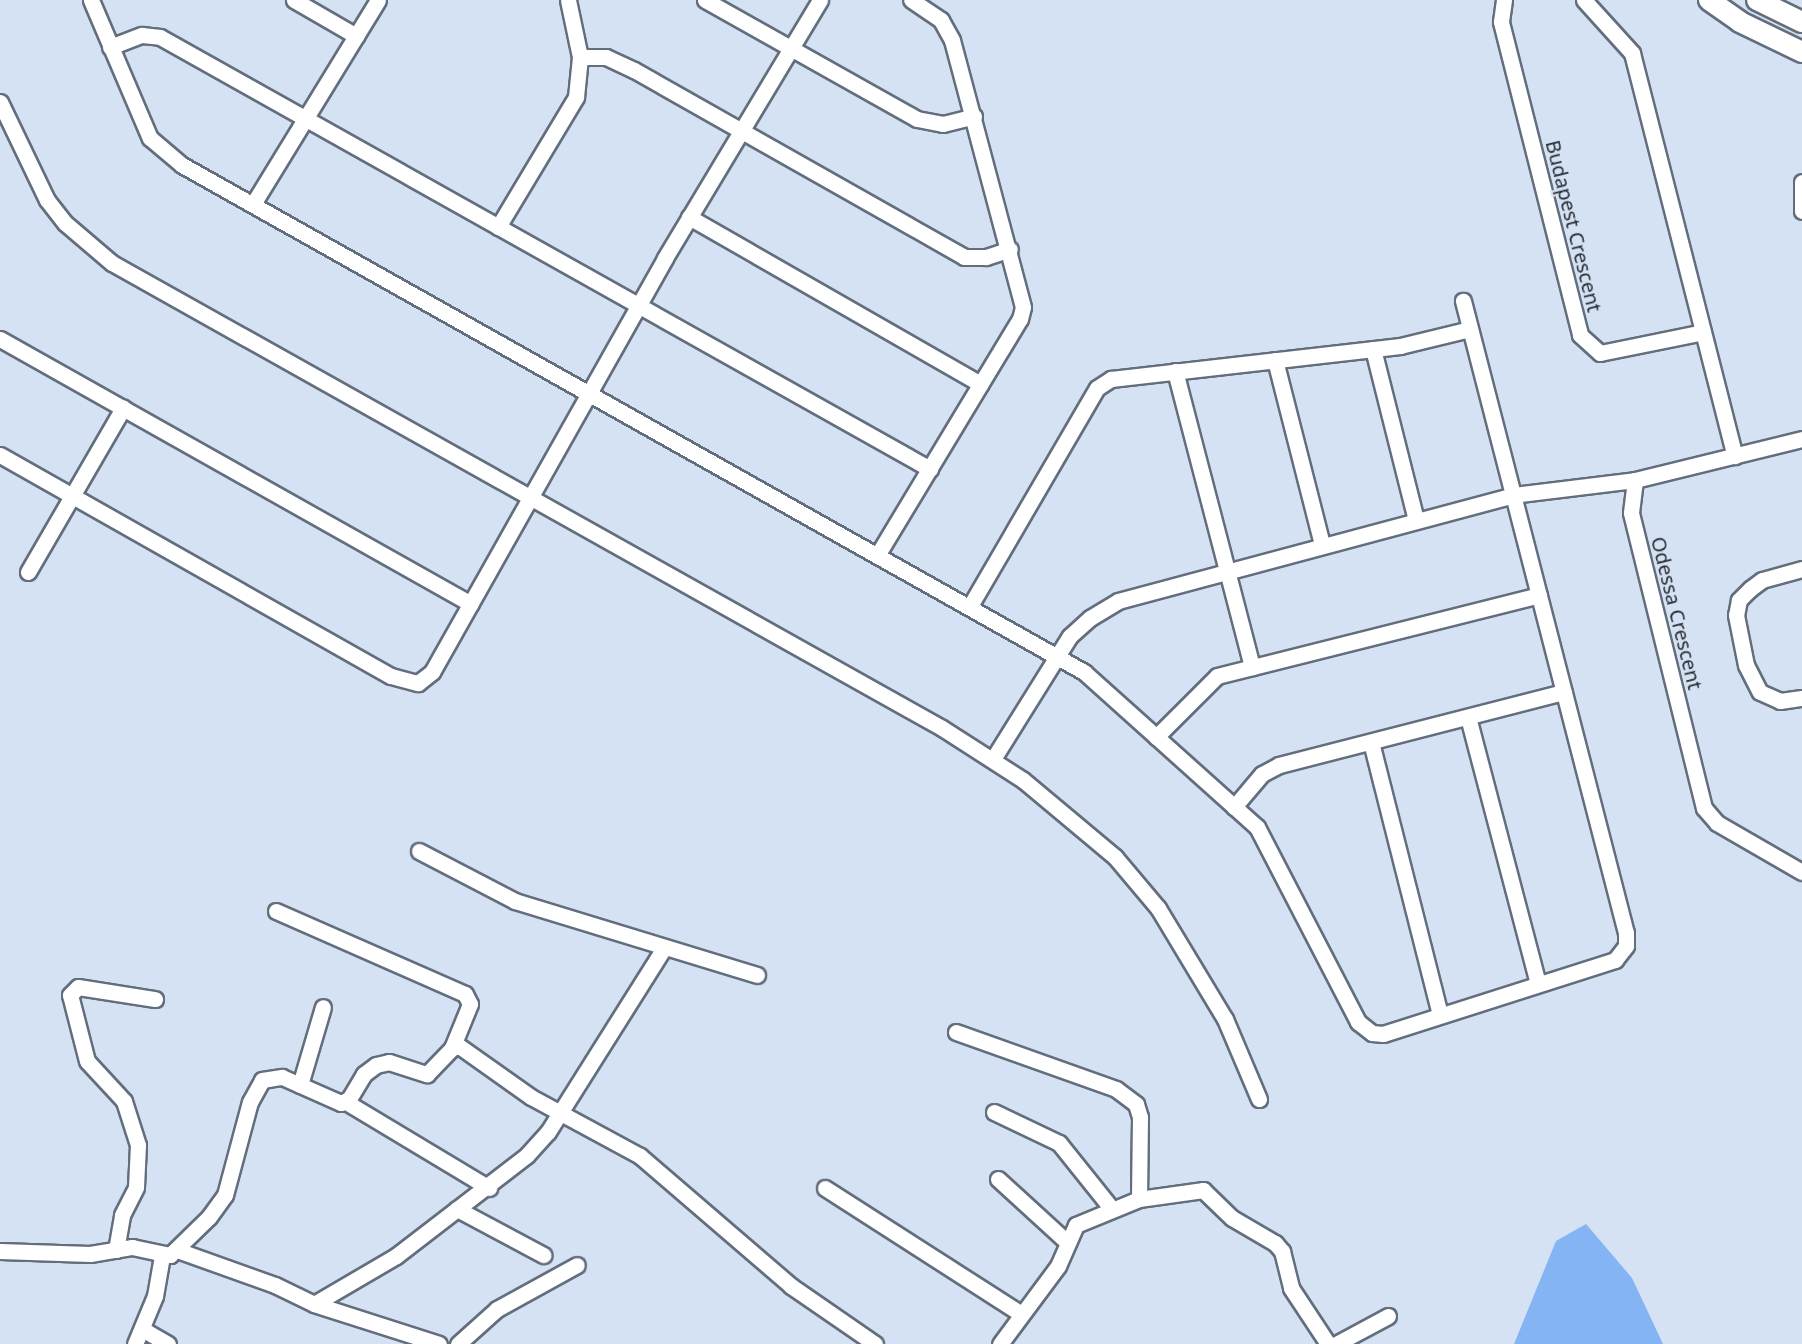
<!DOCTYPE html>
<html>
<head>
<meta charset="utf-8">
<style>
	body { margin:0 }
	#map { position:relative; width:1802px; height:1344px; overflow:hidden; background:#d5e2f4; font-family:"Noto Sans",sans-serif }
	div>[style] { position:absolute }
	.water>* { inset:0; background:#84b4f4 }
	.roads { filter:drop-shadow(2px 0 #636e7d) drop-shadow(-2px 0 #636e7d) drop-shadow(0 2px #636e7d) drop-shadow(0 -2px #636e7d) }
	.minor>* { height:15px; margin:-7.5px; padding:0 7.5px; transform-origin:7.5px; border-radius:7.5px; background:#fff }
	.tertiary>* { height:20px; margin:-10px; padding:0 10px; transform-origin:10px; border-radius:10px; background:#fff }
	span { translate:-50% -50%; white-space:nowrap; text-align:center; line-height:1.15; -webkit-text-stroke:4.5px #d5e2f4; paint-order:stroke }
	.street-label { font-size:20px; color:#272c32 }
</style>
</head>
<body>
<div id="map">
	<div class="water">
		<div style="clip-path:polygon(1586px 1224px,1632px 1278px,1663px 1344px,1514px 1344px,1556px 1241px)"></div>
	</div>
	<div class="roads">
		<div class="minor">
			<div style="left:91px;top:0;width:150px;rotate:66.9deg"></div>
			<div style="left:150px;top:138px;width:42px;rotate:40.2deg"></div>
			<div style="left:182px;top:165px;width:1035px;rotate:29.34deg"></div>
			<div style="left:1084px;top:672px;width:232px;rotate:41.9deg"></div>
			<div style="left:1257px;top:827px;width:220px;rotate:62.6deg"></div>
			<div style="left:1358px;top:1022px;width:18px;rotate:38deg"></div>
			<div style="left:1372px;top:1033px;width:11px;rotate:5deg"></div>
			<div style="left:1383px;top:1034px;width:244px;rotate:-17.7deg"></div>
			<div style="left:1615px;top:960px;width:18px;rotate:-52deg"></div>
			<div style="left:1626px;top:946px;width:13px;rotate:-90deg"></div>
			<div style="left:1626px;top:933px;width:653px;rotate:-104.46deg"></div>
			<div style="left:294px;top:0;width:72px;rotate:30.1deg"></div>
			<div style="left:705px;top:0;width:243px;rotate:29.3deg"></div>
			<div style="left:917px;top:119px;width:26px;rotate:11deg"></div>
			<div style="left:943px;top:124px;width:32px;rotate:-14deg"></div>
			<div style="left:1504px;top:0;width:22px;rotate:98deg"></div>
			<div style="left:1501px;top:22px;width:323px;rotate:75.8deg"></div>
			<div style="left:1580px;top:335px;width:27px;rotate:42deg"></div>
			<div style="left:1600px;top:353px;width:105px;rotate:-11.5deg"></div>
			<div style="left:1584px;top:0;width:72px;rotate:47.8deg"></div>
			<div style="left:1632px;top:53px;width:416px;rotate:75.7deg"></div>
			<div style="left:110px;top:47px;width:34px;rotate:-21deg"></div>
			<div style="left:142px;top:35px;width:18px;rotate:6deg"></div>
			<div style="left:160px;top:37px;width:883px;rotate:29.29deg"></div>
			<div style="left:580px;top:57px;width:26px"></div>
			<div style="left:606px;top:57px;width:31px;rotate:25deg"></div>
			<div style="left:634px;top:70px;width:379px;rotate:29.5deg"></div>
			<div style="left:964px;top:257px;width:22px"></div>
			<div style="left:986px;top:257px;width:25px;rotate:-18deg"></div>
			<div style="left:0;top:102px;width:109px;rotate:64.4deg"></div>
			<div style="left:47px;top:200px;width:29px;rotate:52deg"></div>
			<div style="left:65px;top:223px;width:62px;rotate:40.4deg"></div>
			<div style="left:112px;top:263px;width:951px;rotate:29.26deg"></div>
			<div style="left:942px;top:728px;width:96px;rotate:32.7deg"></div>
			<div style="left:1023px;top:780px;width:120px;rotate:39.9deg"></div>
			<div style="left:1115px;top:857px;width:67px;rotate:49.9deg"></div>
			<div style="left:1158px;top:908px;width:130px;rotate:58.9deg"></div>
			<div style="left:1225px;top:1019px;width:87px;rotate:67deg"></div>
			<div style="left:1802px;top:182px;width:29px;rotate:90deg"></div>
			<div style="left:253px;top:204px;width:239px;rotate:-58.5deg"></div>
			<div style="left:689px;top:217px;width:336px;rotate:29.8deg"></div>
			<div style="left:498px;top:227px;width:152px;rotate:-59deg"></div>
			<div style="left:576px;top:97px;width:40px;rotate:-84.3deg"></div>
			<div style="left:580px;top:57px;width:58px;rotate:-101.9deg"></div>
			<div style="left:0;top:339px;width:540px;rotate:29.36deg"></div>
			<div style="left:1373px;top:349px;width:176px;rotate:75.9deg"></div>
			<div style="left:1275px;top:360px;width:191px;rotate:75.7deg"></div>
			<div style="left:1175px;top:371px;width:306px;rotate:75.4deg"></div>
			<div style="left:1802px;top:439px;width:172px;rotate:166.2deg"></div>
			<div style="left:1635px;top:480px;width:33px;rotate:97deg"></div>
			<div style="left:1631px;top:513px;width:304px;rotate:76.1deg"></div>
			<div style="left:1704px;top:808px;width:20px;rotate:49deg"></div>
			<div style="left:1717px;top:823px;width:98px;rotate:30deg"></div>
			<div style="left:0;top:455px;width:449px;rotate:29.5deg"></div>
			<div style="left:391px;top:676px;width:28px;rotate:15deg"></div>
			<div style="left:418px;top:683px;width:18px;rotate:-38deg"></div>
			<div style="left:432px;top:672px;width:475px;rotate:-60.6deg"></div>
			<div style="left:665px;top:258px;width:301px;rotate:-59deg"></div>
			<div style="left:878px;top:554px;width:275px;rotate:-58.9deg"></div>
			<div style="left:1020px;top:319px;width:12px;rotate:-76deg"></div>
			<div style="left:1023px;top:307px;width:276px;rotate:-104.9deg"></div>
			<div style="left:952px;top:40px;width:23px;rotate:-119deg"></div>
			<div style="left:941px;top:20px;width:36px;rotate:-146deg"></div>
			<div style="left:1802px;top:569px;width:41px;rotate:164.6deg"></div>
			<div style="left:1762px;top:580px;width:15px;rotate:143deg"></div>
			<div style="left:1750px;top:589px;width:16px;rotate:135deg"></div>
			<div style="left:1739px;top:600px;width:15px;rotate:101deg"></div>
			<div style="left:1736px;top:615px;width:51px;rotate:78.7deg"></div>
			<div style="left:1746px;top:665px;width:30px;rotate:63deg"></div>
			<div style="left:1760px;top:692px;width:22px;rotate:24deg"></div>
			<div style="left:1780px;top:701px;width:22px;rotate:-8deg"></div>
			<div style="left:28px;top:572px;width:190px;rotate:-59.9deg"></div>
			<div style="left:970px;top:606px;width:252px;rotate:-59.8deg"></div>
			<div style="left:1097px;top:388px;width:17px;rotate:-33deg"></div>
			<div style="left:1111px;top:379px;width:291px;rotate:-6.5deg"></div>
			<div style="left:1400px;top:346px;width:72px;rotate:-13.7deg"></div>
			<div style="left:1468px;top:717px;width:276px;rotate:75.3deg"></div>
			<div style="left:1156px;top:737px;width:86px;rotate:-45deg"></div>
			<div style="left:1217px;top:676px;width:332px;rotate:-14.1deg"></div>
			<div style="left:1371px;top:742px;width:282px;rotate:75.8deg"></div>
			<div style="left:993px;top:759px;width:145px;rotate:-58deg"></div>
			<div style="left:1070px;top:636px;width:27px;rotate:-42deg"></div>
			<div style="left:1090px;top:618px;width:33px;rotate:-31deg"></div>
			<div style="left:1118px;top:601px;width:409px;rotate:-15deg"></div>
			<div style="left:1513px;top:495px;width:123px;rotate:-7deg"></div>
			<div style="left:1234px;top:807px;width:43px;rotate:-49.7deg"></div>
			<div style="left:1262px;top:774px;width:19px;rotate:-28deg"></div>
			<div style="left:1279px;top:765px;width:294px;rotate:-14.4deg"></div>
			<div style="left:419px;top:851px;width:108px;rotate:27.5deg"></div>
			<div style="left:515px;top:901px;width:253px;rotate:17deg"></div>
			<div style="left:276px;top:911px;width:206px;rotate:23.7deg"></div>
			<div style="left:465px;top:994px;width:11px;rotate:63deg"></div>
			<div style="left:470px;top:1004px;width:48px;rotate:112.2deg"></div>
			<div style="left:956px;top:1032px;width:170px;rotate:19.6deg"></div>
			<div style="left:1116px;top:1089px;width:25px;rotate:37deg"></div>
			<div style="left:1136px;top:1104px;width:14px;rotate:73deg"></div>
			<div style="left:1140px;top:1117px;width:82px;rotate:90.7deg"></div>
			<div style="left:1139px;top:1199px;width:68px;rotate:157.6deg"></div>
			<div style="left:1076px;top:1225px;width:45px;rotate:113.7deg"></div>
			<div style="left:1058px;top:1266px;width:97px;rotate:126.6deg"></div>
			<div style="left:300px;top:1085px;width:81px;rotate:-73.6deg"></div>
			<div style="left:346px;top:1102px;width:167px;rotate:31deg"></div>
			<div style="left:994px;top:1112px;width:72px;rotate:25.5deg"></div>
			<div style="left:1059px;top:1143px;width:83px;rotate:51.3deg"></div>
			<div style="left:998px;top:1179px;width:93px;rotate:42.4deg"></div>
			<div style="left:825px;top:1188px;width:233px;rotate:32.7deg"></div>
			<div style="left:1139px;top:1199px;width:65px;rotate:-8deg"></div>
			<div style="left:1203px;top:1190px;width:40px;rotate:44deg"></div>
			<div style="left:1232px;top:1218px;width:50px;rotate:30.2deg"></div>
			<div style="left:1275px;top:1243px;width:11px;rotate:49deg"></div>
			<div style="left:1282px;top:1251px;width:38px;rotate:76deg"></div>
			<div style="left:1291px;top:1288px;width:67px;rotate:56.5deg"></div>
			<div style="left:457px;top:1209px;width:98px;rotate:28.1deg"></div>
			<div style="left:116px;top:1250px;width:36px;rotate:-80deg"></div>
			<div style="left:122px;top:1215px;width:31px;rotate:-63deg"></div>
			<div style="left:136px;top:1187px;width:42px;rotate:-87.3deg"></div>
			<div style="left:138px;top:1145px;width:46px;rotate:-107.7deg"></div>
			<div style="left:124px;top:1101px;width:54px;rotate:-132.8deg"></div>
			<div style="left:87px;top:1061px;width:68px;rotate:-104.4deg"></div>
			<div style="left:70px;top:995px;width:11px;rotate:-45deg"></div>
			<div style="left:78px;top:987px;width:78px;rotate:8.9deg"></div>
			<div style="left:177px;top:1250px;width:104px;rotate:19.7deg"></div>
			<div style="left:275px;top:1285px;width:43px;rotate:26deg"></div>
			<div style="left:314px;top:1304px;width:131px;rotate:17.7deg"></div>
			<div style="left:0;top:1251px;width:90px;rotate:1.9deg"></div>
			<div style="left:90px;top:1254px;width:43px;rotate:-9.5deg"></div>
			<div style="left:132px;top:1247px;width:39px;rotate:12deg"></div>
			<div style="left:170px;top:1255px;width:54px;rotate:-44.3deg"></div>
			<div style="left:209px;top:1217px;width:27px;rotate:-54deg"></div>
			<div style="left:225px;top:1195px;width:96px;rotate:-75deg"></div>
			<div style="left:250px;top:1102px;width:25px;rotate:-61deg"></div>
			<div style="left:262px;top:1080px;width:20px;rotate:-9deg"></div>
			<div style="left:282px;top:1077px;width:64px;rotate:23.8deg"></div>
			<div style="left:341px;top:1103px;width:9px;rotate:-27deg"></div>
			<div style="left:349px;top:1099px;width:29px;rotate:-59deg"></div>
			<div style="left:364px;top:1074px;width:15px;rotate:-37deg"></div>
			<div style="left:376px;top:1065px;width:13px;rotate:-13deg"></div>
			<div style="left:389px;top:1062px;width:40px;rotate:18deg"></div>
			<div style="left:427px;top:1074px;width:36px;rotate:-46deg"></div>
			<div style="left:452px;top:1048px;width:7px;rotate:-16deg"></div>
			<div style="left:459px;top:1046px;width:88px;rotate:35.3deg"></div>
			<div style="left:531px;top:1097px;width:124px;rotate:28.4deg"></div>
			<div style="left:640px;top:1156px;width:199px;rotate:40.7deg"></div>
			<div style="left:791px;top:1286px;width:102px;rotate:34.6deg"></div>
			<div style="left:314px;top:1304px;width:95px;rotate:-30.3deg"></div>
			<div style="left:396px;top:1256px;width:165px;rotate:-37.6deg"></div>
			<div style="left:527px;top:1155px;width:31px;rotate:-48deg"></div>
			<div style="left:548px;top:1132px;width:218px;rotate:-57.8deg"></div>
			<div style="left:142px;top:1329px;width:30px;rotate:30deg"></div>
			<div style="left:135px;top:1344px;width:52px;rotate:-67.4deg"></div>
			<div style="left:155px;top:1296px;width:41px;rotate:-80.1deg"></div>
			<div style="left:458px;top:1344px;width:52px;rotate:-41.9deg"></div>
			<div style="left:497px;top:1309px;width:91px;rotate:-28.8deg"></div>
			<div style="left:1336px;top:1344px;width:59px;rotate:-28.3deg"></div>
		</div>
		<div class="tertiary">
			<div style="left:1709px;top:0;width:38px;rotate:35deg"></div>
			<div style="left:1740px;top:22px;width:69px;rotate:25.8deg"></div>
			<div style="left:1757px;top:0;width:50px;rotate:26.1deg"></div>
		</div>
	</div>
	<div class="street-label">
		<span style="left:1574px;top:226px;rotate:76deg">Budapest Crescent</span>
		<span style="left:1677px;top:613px;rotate:76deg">Odessa Crescent</span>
	</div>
</div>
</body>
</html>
